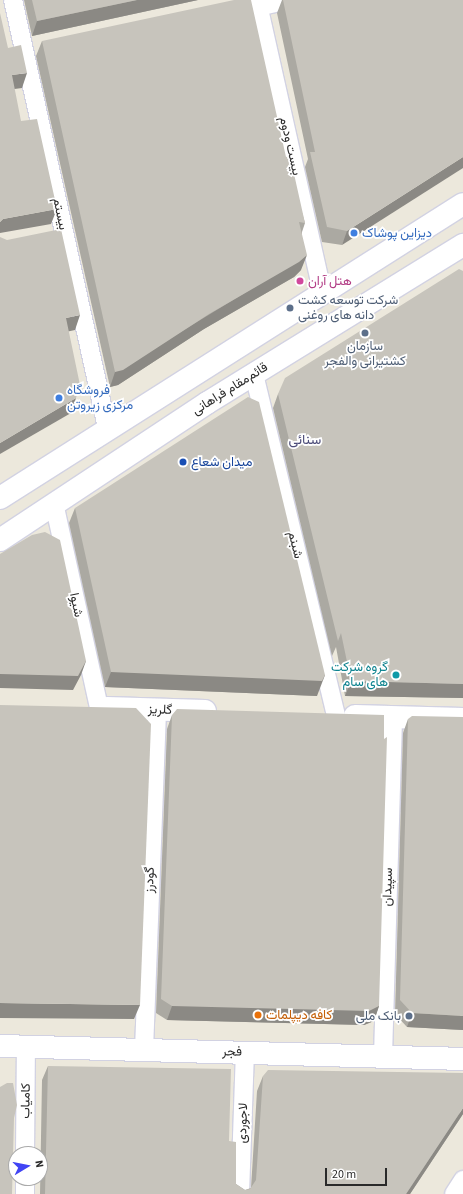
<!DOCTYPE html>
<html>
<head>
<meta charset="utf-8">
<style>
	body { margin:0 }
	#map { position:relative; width:463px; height:1194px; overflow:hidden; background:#ece8dc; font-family:"Source Sans 3",Vazirmatn,sans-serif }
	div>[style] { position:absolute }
	.roads { filter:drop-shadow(1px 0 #d2d2e2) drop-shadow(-1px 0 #d2d2e2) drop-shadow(0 1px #d2d2e2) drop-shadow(0 -1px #d2d2e2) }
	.street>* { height:18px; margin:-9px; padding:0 9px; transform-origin:9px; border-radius:9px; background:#fff }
	.secondary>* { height:22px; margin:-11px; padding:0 11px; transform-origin:11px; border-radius:11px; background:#fff }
	.wall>* { inset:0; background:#aba9a2 }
	.shaded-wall>* { inset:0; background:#8b8984 }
	.building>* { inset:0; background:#c7c4bc }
	.dots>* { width:11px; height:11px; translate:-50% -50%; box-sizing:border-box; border:2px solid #fff; border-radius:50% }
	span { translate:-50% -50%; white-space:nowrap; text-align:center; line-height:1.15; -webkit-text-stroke:3.5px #fff; paint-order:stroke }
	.street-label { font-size:13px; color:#2a2a2a }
	.shop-label { font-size:13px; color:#366cbe }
	.left { translate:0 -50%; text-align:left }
	.hotel-label { font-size:13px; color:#b23c85 }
	.service-label { font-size:13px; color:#4e5e75 }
	.right { translate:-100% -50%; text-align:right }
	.transit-label { font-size:13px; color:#164399 }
	.culture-label { font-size:13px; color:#0d838f }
	.food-label { font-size:13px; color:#c56008 }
	.neighbourhood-label { font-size:14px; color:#4c4c79 }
	.north { position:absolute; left:8px; top:1146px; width:40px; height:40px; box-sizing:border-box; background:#fff; border:1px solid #aaa; border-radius:50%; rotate:80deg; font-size:11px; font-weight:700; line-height:16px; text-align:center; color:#2a2a2a }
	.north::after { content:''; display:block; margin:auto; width:14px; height:18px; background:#4144f4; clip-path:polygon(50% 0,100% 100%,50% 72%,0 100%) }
	.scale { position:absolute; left:325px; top:1168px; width:62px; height:18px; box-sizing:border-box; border:2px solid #2a2a2a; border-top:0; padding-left:5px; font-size:12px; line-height:14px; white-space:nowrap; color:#2a2a2a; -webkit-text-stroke:3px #fff; paint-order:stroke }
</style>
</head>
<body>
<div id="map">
	<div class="roads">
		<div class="street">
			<div style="left:13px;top:0;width:438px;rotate:77.6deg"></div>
			<div style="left:257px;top:0;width:298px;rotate:77.4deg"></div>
			<div style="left:258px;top:7px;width:31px;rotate:-13deg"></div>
			<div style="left:254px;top:374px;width:351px;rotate:76.5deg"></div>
			<div style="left:54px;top:503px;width:210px;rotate:77.6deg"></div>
			<div style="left:144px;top:1050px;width:340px;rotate:-87.8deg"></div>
			<div style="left:383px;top:1056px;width:339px;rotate:-88.3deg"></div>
			<div style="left:25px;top:1154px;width:107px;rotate:-89.5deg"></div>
			<div style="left:25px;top:1194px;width:16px;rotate:-90deg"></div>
			<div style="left:240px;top:1194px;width:141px;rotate:-88deg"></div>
			<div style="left:454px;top:1194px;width:17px;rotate:-57deg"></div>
		</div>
		<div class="secondary">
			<div style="left:0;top:498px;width:548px;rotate:-32.42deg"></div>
			<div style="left:0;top:540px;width:248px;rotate:-33.5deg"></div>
			<div style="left:207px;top:403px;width:301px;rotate:-31.7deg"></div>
			<div style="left:107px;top:708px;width:98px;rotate:1.8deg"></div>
			<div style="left:355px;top:716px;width:108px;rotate:1.6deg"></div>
			<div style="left:0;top:1046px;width:463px;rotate:1.6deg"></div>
		</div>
	</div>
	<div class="wall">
		<div style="clip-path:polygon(24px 0,198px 0,32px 36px)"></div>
		<div style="clip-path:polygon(282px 0,463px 0,342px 245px,322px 242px,305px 167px,308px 159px,277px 13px)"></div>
		<div style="clip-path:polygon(42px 41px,286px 157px,305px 223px,302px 232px,301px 270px,294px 277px,204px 329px,118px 385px,110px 387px,36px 56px)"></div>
		<div style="clip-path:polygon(463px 271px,463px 698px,345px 696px,336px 647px,332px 656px,273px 408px,278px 394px)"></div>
		<div style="clip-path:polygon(75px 508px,317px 696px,105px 687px,69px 523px)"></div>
		<div style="clip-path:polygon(172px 715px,379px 1006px,374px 1021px,364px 1025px,167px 1020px,156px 1013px,167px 729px)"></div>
		<div style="clip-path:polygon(408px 719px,463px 1030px,407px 1027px,395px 1014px,403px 733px)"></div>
		<div style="clip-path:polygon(48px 1066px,229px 1141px,236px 1184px,245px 1190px,251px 1188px,257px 1091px,263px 1076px,463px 1114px,410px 1194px,40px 1194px,42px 1080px)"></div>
	</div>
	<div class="shaded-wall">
		<div style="clip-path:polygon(137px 0,198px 0,32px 36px,37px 21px)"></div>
		<div style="clip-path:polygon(27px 73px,22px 88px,7px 90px,12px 75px)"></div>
		<div style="clip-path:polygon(463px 157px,463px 168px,342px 245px,347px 231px)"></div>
		<div style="clip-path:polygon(57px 209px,51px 224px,0 233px,0 222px,3px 219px)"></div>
		<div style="clip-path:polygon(307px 255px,301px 270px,294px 277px,204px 329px,118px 385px,110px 387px,115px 372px)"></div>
		<div style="clip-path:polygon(80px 315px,75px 330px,61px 333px,66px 318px)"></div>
		<div style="clip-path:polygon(76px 398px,71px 413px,0 454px,0 443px)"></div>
		<div style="clip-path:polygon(86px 661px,81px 675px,73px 690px,0 688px,0 674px)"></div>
		<div style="clip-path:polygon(111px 672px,325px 675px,317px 696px,105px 687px)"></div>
		<div style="clip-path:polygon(351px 681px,463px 684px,463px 698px,345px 696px)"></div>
		<div style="clip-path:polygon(0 1003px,140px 1005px,134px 1019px,0 1018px)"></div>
		<div style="clip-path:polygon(172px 1006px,379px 1006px,374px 1021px,364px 1025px,167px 1020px)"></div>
		<div style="clip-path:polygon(412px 1013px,463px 1016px,463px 1030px,407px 1027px)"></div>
		<div style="clip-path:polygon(463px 1108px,463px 1114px,410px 1194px,406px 1194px)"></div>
	</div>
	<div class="building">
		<div style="clip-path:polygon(32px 0,137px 0,37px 21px)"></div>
		<div style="clip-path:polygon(234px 0,251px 0,286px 157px,290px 156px,305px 223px,299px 222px,307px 255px,299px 262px,209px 314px,123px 370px,115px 372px,42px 41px)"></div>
		<div style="clip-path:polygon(283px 0,463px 0,463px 157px,347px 231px,327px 227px,310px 152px,315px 152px)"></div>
		<div style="clip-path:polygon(0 13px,8px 48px,21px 45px,27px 73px,12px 75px,21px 121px,37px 119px,57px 209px,3px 219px,0 222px)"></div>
		<div style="clip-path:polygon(61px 229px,80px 315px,66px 318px,80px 385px,76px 398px,0 443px,0 237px,7px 240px)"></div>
		<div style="clip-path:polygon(459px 269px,463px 271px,463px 684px,351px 681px,341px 633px,338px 641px,278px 394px,285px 378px)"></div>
		<div style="clip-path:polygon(248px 397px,259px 402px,325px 675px,322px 681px,111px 672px,75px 508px)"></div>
		<div style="clip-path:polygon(45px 532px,60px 540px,86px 661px,78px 676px,0 674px,0 554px,32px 535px)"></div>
		<div style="clip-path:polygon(0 705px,136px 708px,151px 724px,140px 1005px,0 1003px)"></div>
		<div style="clip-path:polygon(177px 709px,384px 715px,384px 739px,387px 737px,379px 1006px,369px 1011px,172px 1006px,161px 999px,172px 715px)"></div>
		<div style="clip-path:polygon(412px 716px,463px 717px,463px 1016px,412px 1013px,400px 1000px,408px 719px)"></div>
		<div style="clip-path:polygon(48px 1066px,231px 1069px,229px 1141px,236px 1142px,236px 1184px,245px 1190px,250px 1189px,256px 1180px,263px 1076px,268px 1070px,463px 1073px,463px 1108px,406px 1194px,45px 1194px)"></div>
		<div style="clip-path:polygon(7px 1083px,13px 1083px,17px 1105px,14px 1118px,12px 1194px,0 1194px,0 1087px)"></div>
	</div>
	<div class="dots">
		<div style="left:354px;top:233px;background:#3f7fe0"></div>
		<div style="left:300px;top:281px;background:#d1479c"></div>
		<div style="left:290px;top:308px;background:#5c6f8a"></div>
		<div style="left:365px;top:333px;background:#5c6f8a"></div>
		<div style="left:59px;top:398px;background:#3f7fe0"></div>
		<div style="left:183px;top:462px;background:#1a4fb4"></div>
		<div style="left:396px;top:675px;background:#0f9aa8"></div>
		<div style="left:258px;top:1015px;background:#e8710a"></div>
		<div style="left:409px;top:1016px;background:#5c6f8a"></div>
	</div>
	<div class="street-label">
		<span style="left:290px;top:146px;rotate:77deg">بیست ودوم</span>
		<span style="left:60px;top:214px;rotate:78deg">بیستم</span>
		<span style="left:230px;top:389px;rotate:-32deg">قائم‌مقام فراهانی</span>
		<span style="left:295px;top:545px;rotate:76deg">شبنم</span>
		<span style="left:76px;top:605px;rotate:78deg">شیوا</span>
		<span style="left:160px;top:710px;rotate:2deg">گلریز</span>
		<span style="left:150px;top:880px;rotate:-88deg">گودرز</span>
		<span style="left:388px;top:887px;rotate:-88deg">سپیدان</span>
		<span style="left:232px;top:1052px;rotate:1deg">فجر</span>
		<span style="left:26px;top:1101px;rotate:-89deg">کامیاب</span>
		<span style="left:243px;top:1123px;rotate:-88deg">لاجوردی</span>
	</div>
	<div class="shop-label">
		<span class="left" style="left:362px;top:233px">دیزاین پوشاک</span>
		<span class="left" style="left:67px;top:398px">فروشگاه<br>مرکزى زیروتن</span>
	</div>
	<div class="hotel-label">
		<span class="left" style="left:308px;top:281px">هتل آران</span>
	</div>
	<div class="service-label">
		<span class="left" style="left:298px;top:308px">شرکت توسعه کشت<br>دانه های روغنی</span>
		<span style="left:365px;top:354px">سازمان<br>کشتیرانی والفجر</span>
		<span class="right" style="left:401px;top:1016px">بانک ملی</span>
	</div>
	<div class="transit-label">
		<span class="left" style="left:191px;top:462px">میدان شعاع</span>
	</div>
	<div class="culture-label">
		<span class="right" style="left:388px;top:675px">گروه شرکت<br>های سام</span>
	</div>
	<div class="food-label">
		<span class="left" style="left:266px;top:1015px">کافه دیپلمات</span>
	</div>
	<div class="neighbourhood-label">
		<span style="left:305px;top:440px">سنائی</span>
	</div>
	<div class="north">N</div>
	<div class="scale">20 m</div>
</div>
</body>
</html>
